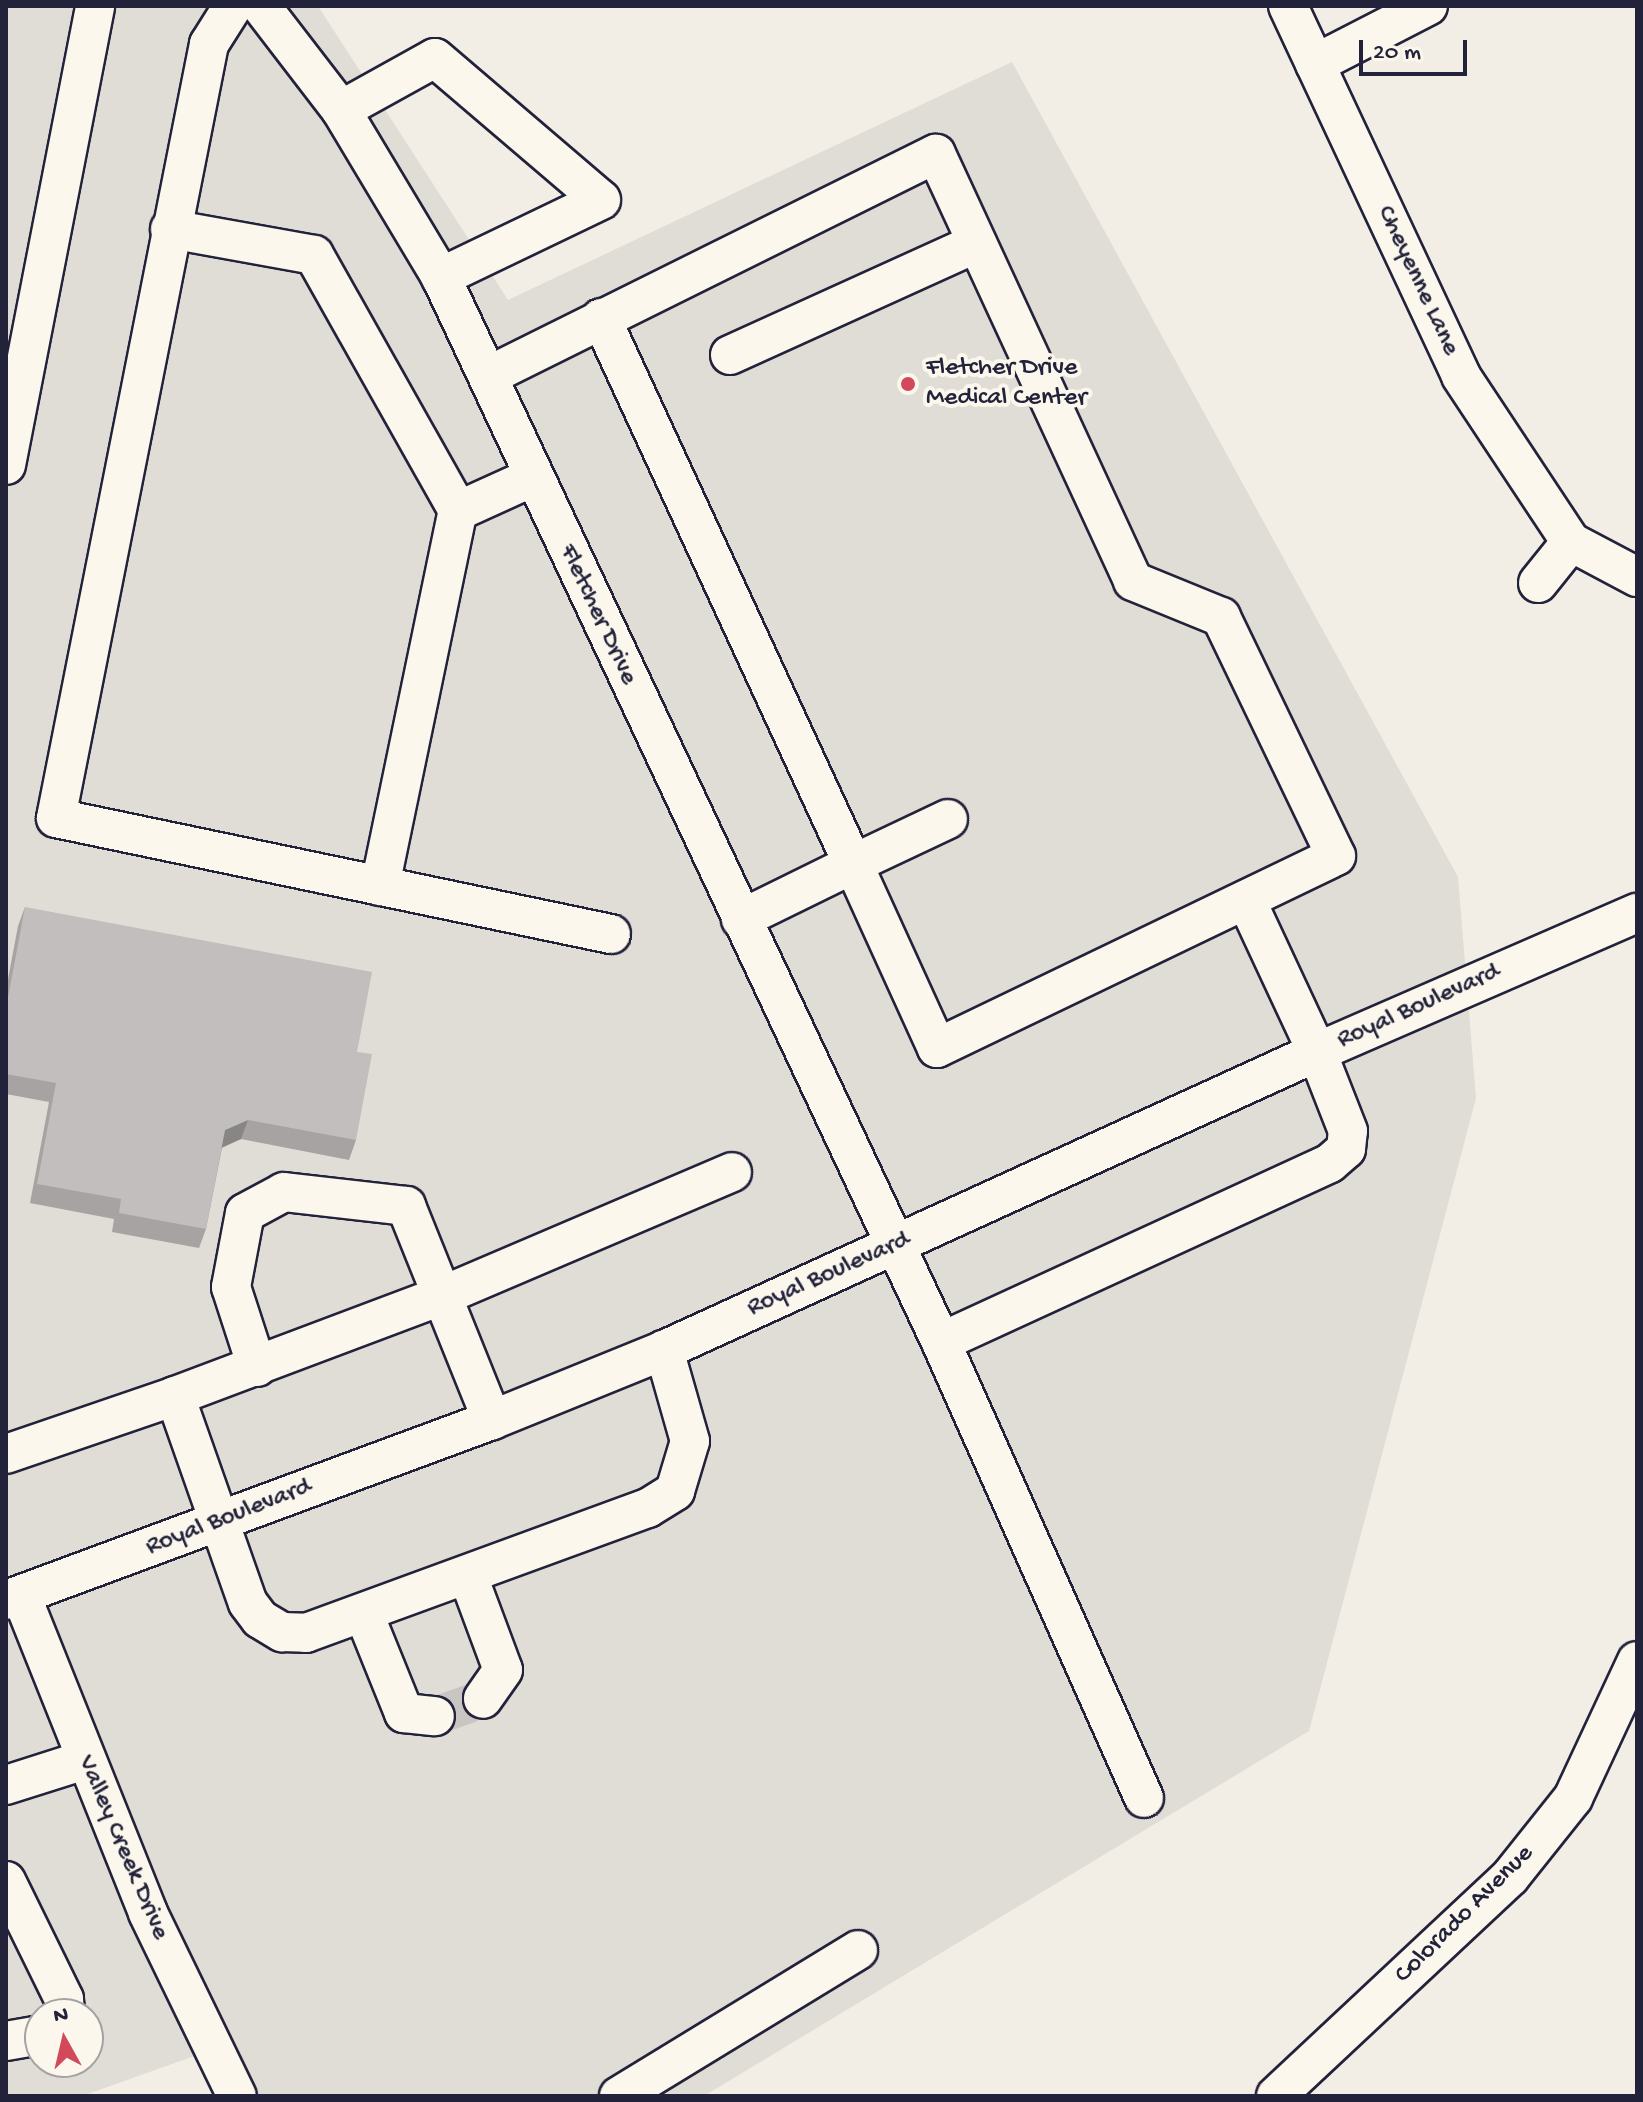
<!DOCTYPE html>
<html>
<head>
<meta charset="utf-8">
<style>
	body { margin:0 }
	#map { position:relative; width:1643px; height:2102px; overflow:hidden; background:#f2eee5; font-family:"Gochi Hand",sans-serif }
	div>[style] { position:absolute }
	.built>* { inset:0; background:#e0dcd6 }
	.minor-tunnel>* { height:38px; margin-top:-19px; transform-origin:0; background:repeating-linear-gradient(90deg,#c8c5c3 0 38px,transparent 0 57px) }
	.roads { filter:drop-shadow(2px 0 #22223b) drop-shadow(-2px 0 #22223b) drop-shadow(0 2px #22223b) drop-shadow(0 -2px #22223b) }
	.minor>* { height:38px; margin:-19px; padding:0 19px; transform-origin:19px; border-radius:19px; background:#fbf7ec }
	.wall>* { inset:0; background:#a7a3a3 }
	.shaded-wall>* { inset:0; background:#888585 }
	.building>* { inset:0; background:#c2bebe }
	.dots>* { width:22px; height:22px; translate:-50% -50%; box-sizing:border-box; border:4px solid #fbf7ec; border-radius:50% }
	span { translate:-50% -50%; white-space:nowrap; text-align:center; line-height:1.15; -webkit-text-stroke:8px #fbf7ec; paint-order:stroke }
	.street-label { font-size:26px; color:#22223b }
	.poi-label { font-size:26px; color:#22223b }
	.left { translate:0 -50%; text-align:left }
	.frame { position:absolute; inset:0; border:8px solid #22223b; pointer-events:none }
	.north { position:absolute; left:24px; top:1998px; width:80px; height:80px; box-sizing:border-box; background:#fbf7ec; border:2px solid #a4a2a5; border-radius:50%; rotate:352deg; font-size:22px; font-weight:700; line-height:32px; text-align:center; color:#22223b }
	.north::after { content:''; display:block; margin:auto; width:28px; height:36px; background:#d1495b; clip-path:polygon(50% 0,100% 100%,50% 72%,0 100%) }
	.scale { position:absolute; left:1359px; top:40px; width:108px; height:36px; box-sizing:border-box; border:4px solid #22223b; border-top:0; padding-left:10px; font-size:24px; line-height:28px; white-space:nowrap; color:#22223b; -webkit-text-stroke:6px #fbf7ec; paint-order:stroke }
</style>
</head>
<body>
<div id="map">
	<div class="built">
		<div style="clip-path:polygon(evenodd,6px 6px,318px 6px,508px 300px,1012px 62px,1458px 877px,1476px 1098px,1309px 1731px,704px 2096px,252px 2096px,214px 2049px,82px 2096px,6px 2096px,6px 6px,40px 2014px,88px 2014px,88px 2062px,40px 2062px,40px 2014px)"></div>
	</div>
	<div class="minor-tunnel">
		<div style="left:435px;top:1716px;width:51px;rotate:-19.5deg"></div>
	</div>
	<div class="roads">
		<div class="minor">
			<div style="left:233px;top:6px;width:45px;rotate:122.3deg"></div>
			<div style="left:209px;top:44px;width:789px;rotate:101.18deg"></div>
			<div style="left:56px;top:818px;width:567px;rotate:11.81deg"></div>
			<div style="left:261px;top:6px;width:131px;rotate:52.4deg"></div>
			<div style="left:341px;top:110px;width:195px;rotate:59.1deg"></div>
			<div style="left:441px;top:277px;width:1177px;rotate:64.85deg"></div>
			<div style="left:941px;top:1342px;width:499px;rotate:66deg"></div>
			<div style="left:1288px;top:6px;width:408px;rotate:64.9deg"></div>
			<div style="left:1461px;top:376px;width:199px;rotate:56.5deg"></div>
			<div style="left:1571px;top:542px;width:75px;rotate:27.9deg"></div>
			<div style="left:1315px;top:64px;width:127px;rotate:-27.2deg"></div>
			<div style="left:341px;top:110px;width:107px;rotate:-29deg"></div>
			<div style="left:435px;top:58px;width:218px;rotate:40.5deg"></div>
			<div style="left:601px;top:200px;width:178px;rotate:154.3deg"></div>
			<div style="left:170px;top:229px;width:146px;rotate:10.2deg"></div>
			<div style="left:314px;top:255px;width:294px;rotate:60.6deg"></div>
			<div style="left:601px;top:318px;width:601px;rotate:65.22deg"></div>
			<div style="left:853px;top:864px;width:105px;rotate:-25.3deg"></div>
			<div style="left:730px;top:355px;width:271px;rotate:-24.4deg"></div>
			<div style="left:488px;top:376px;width:500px;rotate:-26.4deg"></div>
			<div style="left:936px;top:154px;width:470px;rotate:65.2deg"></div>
			<div style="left:1133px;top:581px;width:95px;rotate:22.2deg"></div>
			<div style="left:1221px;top:617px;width:265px;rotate:64.3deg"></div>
			<div style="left:1336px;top:856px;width:443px;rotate:154.3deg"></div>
			<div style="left:937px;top:1048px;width:202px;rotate:-114.5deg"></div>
			<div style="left:853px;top:864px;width:125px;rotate:153.8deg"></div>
			<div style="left:6px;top:465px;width:468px;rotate:-79deg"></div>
			<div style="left:1538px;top:583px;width:53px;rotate:-51.2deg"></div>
			<div style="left:380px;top:886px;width:383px;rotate:-78.3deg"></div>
			<div style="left:458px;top:511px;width:82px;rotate:-24.4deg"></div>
			<div style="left:941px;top:1342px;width:428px;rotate:-24.7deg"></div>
			<div style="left:1330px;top:1163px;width:21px;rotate:-41deg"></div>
			<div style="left:1346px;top:1149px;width:18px;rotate:-84deg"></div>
			<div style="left:1348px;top:1131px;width:85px;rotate:-111.4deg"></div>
			<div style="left:1317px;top:1052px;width:168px;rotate:-115deg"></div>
			<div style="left:257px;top:1367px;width:84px;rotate:-108deg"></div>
			<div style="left:231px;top:1287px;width:75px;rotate:-79.3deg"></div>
			<div style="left:245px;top:1213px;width:44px;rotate:-28.3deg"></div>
			<div style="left:284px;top:1192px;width:123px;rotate:6.5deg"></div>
			<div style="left:406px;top:1206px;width:231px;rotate:68.1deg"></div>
			<div style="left:175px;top:1396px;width:287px;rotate:-20.6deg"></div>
			<div style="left:444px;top:1295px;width:313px;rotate:-23.1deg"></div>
			<div style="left:6px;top:1454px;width:179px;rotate:-18.9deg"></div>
			<div style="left:175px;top:1396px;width:219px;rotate:70.6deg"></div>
			<div style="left:248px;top:1603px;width:20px;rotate:53deg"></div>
			<div style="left:260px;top:1619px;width:26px;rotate:31deg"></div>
			<div style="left:282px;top:1632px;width:24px;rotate:2deg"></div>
			<div style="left:306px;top:1633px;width:364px;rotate:-20.1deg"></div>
			<div style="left:648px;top:1508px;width:32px;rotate:-32deg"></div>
			<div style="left:675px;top:1491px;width:52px;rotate:-73.3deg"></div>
			<div style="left:690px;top:1441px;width:95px;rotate:-105.9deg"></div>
			<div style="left:468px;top:1576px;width:100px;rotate:69.6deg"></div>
			<div style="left:503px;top:1670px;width:35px;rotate:125deg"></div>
			<div style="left:21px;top:1595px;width:342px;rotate:68.2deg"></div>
			<div style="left:148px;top:1913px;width:203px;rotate:64.1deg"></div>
			<div style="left:6px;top:1600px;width:518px;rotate:-20.32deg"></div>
			<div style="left:492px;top:1420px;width:186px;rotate:-22.1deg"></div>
			<div style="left:664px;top:1350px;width:718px;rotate:-24.53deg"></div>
			<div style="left:1317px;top:1052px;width:349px;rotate:-23.5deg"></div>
			<div style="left:364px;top:1614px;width:107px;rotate:68deg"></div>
			<div style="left:404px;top:1713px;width:31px;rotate:6deg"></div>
			<div style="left:6px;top:1785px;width:83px;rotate:-17.6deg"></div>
			<div style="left:6px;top:1881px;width:131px;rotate:63.8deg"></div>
			<div style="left:64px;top:1999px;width:15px;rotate:86deg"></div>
			<div style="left:6px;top:2041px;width:35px;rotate:-10deg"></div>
			<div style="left:619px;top:2096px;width:280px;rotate:-31.4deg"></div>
			<div style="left:1276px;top:2096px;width:320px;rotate:-43.1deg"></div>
			<div style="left:1510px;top:1877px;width:101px;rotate:-51.4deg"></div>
			<div style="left:1573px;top:1798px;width:151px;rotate:-65deg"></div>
		</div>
	</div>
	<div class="wall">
		<div style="clip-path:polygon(25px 907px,357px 1052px,356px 1140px,349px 1160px,241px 1139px,222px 1148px,206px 1229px,199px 1248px,112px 1232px,114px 1219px,30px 1203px,49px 1102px,6px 1094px,6px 990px,18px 926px)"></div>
	</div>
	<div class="shaded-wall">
		<div style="clip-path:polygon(248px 1120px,241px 1139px,218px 1149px,225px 1130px)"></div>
	</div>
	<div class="building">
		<div style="clip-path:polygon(25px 907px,372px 972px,357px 1052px,372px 1054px,356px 1140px,248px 1120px,225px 1130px,206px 1229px,119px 1213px,121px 1199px,37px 1184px,56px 1083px,6px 1074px,6px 1008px)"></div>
	</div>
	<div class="dots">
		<div style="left:908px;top:384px;background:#d1495b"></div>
	</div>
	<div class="street-label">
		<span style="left:1417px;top:281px;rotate:65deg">Cheyenne Lane</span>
		<span style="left:597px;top:615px;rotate:65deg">Fletcher Drive</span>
		<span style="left:1419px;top:1007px;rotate:-24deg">Royal Boulevard</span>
		<span style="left:829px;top:1275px;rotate:-24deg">Royal Boulevard</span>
		<span style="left:229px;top:1518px;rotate:-21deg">Royal Boulevard</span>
		<span style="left:122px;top:1848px;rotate:67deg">Valley Creek Drive</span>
		<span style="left:1465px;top:1915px;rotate:-45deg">Colorado Avenue</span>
	</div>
	<div class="poi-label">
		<span class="left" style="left:926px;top:384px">Fletcher Drive<br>Medical Center</span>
	</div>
	<div class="frame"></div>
	<div class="north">N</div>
	<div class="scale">20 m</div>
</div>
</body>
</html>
